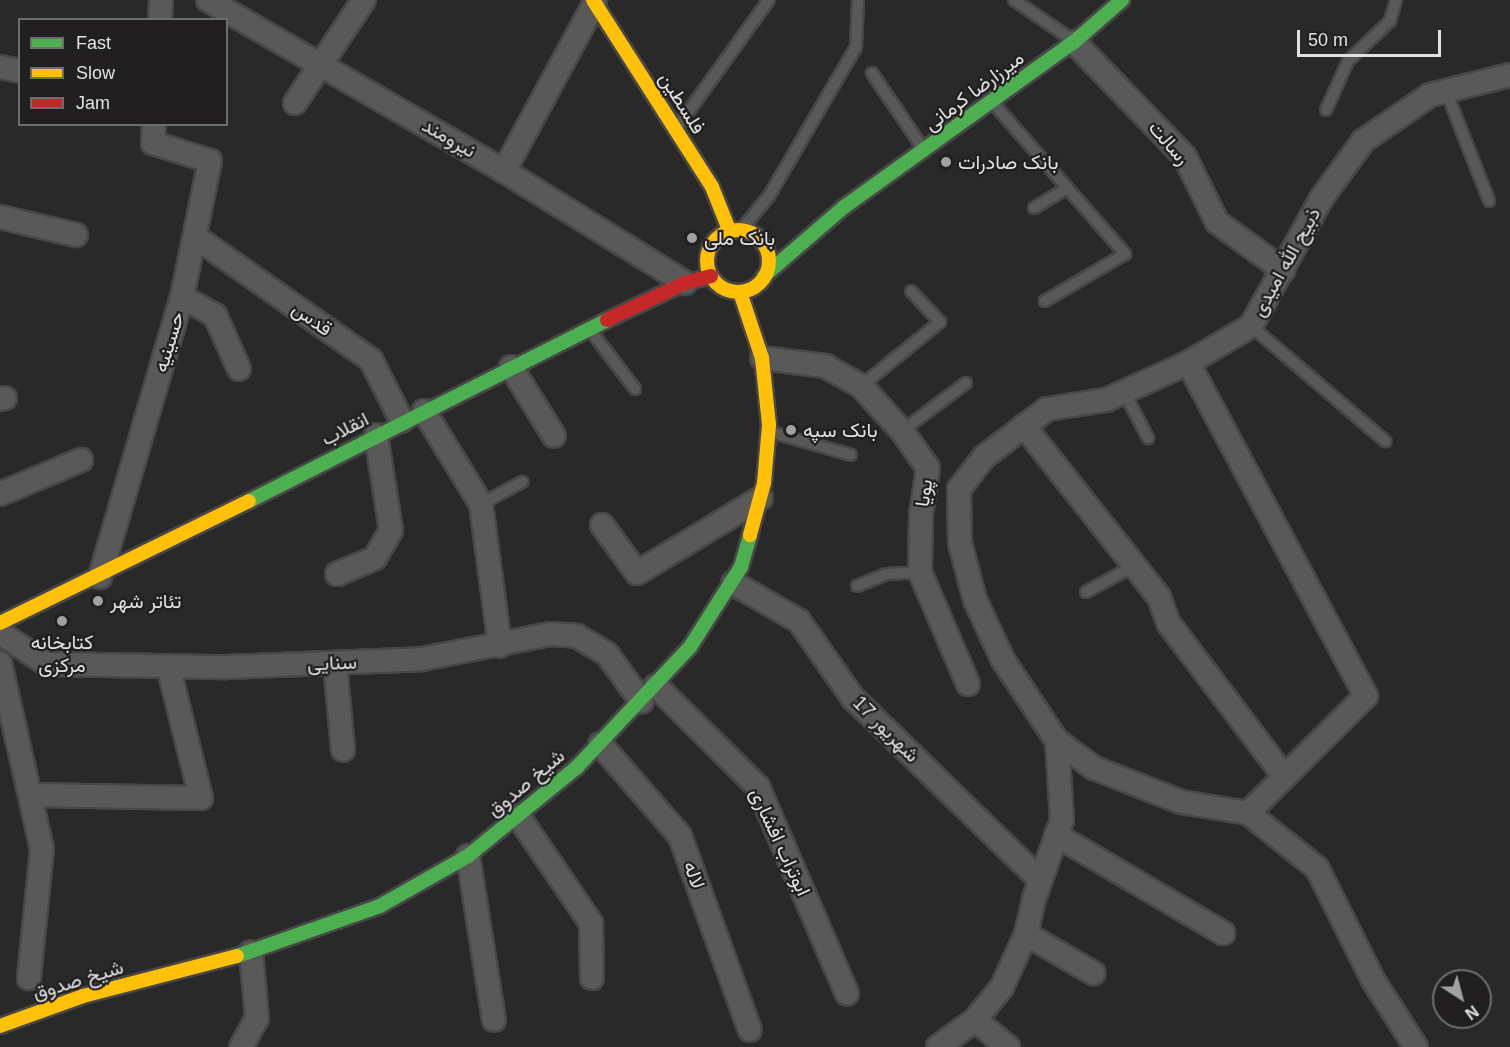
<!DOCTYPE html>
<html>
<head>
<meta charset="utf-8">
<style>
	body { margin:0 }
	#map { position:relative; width:1510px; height:1047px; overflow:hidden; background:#2a292a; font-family:Helvetica,Vazirmatn,sans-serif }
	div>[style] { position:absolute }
	.roads { filter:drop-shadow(2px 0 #484748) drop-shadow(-2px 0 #484748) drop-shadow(0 2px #484748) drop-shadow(0 -2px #484748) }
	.lane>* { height:10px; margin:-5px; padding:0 5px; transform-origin:5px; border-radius:5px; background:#5a595a }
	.street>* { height:22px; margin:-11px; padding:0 11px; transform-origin:11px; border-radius:11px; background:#5a595a }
	.fast>* { height:14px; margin:-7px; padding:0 7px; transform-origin:7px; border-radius:7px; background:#4caf50 }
	.slow>* { height:14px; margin:-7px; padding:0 7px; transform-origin:7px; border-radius:7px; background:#ffc107 }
	.slow>.ring { margin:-7px; padding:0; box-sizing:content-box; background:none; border:14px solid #ffc107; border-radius:50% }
	.jam>* { height:14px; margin:-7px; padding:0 7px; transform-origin:7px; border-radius:7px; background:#c62828 }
	.dots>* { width:16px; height:16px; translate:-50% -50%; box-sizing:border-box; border:3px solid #211f20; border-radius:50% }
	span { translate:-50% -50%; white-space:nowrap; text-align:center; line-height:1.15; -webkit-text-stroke:4.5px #211f20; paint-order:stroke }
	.street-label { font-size:20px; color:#e2e1e2 }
	.poi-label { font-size:20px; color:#e2e1e2 }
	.left { translate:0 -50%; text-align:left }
	.legend { position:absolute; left:18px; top:18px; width:210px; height:108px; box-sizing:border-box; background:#211f20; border:2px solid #6e6d6e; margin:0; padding:8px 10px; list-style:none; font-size:18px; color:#e2e1e2 }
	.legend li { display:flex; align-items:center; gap:12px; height:30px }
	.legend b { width:30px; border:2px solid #6e6d6e }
	.north { position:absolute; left:1432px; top:969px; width:60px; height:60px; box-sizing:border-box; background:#211f20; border:2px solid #6e6d6e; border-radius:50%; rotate:144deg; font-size:16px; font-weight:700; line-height:24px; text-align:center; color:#e2e1e2 }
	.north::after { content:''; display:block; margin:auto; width:21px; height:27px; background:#a2a1a2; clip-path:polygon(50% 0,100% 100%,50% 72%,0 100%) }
	.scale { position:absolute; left:1297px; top:30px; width:144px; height:27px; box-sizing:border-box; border:3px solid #e2e1e2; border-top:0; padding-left:8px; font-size:18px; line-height:21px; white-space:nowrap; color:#e2e1e2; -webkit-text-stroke:4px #211f20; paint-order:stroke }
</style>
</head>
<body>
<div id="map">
	<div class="roads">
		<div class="lane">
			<div style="left:1014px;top:0;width:69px;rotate:34.4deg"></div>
			<div style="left:872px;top:73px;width:89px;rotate:56deg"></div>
			<div style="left:1446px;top:91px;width:118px;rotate:68.6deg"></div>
			<div style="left:993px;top:103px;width:201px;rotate:48.8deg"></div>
			<div style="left:1125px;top:254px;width:93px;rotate:149.6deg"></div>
			<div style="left:1326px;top:110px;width:54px;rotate:-65.8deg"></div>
			<div style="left:1348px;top:61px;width:58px;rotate:-43.6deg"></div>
			<div style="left:1390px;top:21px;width:22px;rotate:-74deg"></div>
			<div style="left:678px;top:126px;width:155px;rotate:-54.2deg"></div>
			<div style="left:1034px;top:208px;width:39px;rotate:-31deg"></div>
			<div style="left:741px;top:230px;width:44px;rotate:-50.5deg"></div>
			<div style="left:769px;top:196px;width:173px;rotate:-59.7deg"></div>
			<div style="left:856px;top:47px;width:47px;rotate:-87.6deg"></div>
			<div style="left:1251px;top:326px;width:177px;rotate:40.6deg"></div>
			<div style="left:591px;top:331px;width:73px;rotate:52.8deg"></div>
			<div style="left:861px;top:386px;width:102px;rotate:-39deg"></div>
			<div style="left:940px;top:322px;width:42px;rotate:-133.1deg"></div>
			<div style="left:1124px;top:392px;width:52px;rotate:62.4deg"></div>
			<div style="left:902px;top:431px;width:80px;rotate:-36.9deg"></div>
			<div style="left:771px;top:432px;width:83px;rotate:16deg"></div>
			<div style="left:481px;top:504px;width:47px;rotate:-28.2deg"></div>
			<div style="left:857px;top:586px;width:31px;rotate:-22deg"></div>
			<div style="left:886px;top:574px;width:34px;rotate:-3deg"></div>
			<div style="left:1086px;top:592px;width:52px;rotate:-28.5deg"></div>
		</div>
		<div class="street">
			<div style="left:208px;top:0;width:342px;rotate:30deg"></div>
			<div style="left:504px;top:171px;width:213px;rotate:31.7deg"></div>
			<div style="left:160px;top:20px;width:20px;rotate:-87deg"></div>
			<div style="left:1074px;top:42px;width:160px;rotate:46deg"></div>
			<div style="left:1185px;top:157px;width:72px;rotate:63.8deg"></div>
			<div style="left:1217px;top:222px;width:82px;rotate:36deg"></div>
			<div style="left:0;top:67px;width:20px;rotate:11deg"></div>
			<div style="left:295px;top:103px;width:124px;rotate:-56.2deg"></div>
			<div style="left:504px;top:171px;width:191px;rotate:-61.6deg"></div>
			<div style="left:0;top:217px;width:78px;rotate:13.3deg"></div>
			<div style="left:197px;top:238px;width:213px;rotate:35deg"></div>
			<div style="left:371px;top:360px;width:68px;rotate:63.1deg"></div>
			<div style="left:182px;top:297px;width:38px;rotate:29deg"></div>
			<div style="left:215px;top:315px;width:59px;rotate:66deg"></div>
			<div style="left:762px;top:358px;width:64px;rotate:7.2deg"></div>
			<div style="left:825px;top:366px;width:41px;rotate:29.1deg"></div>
			<div style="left:861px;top:386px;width:61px;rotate:47.7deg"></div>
			<div style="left:902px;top:431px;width:45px;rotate:54.9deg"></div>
			<div style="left:928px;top:468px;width:48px;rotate:98.5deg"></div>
			<div style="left:921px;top:515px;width:57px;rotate:91deg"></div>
			<div style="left:920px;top:572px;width:122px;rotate:66.8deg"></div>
			<div style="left:511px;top:367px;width:81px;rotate:58.1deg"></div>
			<div style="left:0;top:399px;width:5px;rotate:-11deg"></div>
			<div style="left:424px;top:411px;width:109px;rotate:58.5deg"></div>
			<div style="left:481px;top:504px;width:143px;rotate:82.4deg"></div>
			<div style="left:1024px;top:426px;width:218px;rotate:51.7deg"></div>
			<div style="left:1159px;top:597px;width:29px;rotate:70deg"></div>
			<div style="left:1169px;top:624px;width:191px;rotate:52.9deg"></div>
			<div style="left:0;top:494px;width:88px;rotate:-22.8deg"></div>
			<div style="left:602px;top:525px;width:59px;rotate:53.9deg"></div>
			<div style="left:637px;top:573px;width:145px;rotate:-31.2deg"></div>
			<div style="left:337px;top:574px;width:41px;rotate:-22.8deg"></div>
			<div style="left:375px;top:558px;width:32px;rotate:-60deg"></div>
			<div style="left:391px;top:530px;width:96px;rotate:-99deg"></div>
			<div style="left:100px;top:577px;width:292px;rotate:-73.7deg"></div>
			<div style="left:182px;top:297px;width:139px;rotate:-78.4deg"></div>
			<div style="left:210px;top:161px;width:60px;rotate:-162.5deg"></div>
			<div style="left:153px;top:143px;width:19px;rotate:-87deg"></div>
			<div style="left:733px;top:583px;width:76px;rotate:29.9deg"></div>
			<div style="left:799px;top:621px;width:94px;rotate:55deg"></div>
			<div style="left:853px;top:698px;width:261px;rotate:44.2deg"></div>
			<div style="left:0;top:633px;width:56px;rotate:33.4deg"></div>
			<div style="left:47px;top:664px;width:180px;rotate:1deg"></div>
			<div style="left:227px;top:667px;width:195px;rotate:-2.3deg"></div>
			<div style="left:422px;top:659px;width:131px;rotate:-11deg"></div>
			<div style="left:551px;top:634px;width:26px;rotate:4deg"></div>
			<div style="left:577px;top:636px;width:35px;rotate:31deg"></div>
			<div style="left:607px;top:654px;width:59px;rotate:53.9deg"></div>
			<div style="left:0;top:663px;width:191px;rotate:77.3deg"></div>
			<div style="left:42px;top:849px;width:130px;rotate:95.8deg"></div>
			<div style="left:335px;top:664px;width:86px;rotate:84.7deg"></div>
			<div style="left:656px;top:686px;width:144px;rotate:44.7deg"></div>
			<div style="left:758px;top:787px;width:225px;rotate:66.7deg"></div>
			<div style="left:1057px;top:741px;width:46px;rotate:36.1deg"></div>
			<div style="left:1094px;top:768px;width:93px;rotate:21.3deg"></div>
			<div style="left:1181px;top:802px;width:68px;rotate:9.3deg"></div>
			<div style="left:1248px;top:813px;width:166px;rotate:-44.8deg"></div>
			<div style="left:1366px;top:696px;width:378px;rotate:-118.1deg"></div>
			<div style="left:600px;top:744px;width:122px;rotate:49deg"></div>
			<div style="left:680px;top:836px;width:206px;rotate:70.2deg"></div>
			<div style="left:30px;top:795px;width:171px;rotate:1deg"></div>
			<div style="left:201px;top:798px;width:136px;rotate:-104deg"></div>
			<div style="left:1248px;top:813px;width:88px;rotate:38.6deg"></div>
			<div style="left:1317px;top:868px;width:125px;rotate:63.4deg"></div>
			<div style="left:1373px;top:980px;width:80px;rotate:57.3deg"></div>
			<div style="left:518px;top:816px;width:130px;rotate:55.7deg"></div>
			<div style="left:591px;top:923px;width:55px;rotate:89deg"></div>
			<div style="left:1056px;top:835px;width:194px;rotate:30.4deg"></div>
			<div style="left:468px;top:856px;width:166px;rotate:81deg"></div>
			<div style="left:1026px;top:934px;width:78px;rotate:30.2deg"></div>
			<div style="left:975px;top:1020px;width:43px;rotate:39.3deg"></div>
			<div style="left:241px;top:1047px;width:33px;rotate:-61deg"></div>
			<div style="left:257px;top:1018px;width:66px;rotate:-95.2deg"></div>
			<div style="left:938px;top:1047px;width:46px;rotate:-36.1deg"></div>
			<div style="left:975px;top:1020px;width:43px;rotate:-50.7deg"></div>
			<div style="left:1002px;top:987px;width:58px;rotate:-65.6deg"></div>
			<div style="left:1026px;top:934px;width:36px;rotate:-77deg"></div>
			<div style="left:1034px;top:899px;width:84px;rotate:-70.5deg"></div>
			<div style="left:1062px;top:820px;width:79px;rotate:-93.6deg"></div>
			<div style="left:1057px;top:741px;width:97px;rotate:-123.7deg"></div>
			<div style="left:1003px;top:660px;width:66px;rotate:-115deg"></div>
			<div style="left:975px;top:600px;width:59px;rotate:-104.7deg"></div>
			<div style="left:960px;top:543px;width:54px;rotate:-91.1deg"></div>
			<div style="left:959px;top:489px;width:41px;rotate:-52deg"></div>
			<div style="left:984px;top:457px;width:79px;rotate:-37.3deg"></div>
			<div style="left:1047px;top:409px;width:60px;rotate:-8.7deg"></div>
			<div style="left:1106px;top:400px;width:90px;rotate:-24.3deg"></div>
			<div style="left:1188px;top:363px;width:73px;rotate:-30.4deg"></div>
			<div style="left:1251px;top:326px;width:145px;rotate:-61.1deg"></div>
			<div style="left:1321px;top:199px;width:72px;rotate:-54.1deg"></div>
			<div style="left:1363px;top:141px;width:81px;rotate:-34.5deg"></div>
			<div style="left:1430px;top:95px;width:82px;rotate:-14deg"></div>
		</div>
		<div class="fast">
			<div style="left:764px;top:276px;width:106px;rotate:-40.8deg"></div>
			<div style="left:844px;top:207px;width:283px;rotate:-35.7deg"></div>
			<div style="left:1074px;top:42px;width:64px;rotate:-41.2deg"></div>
			<div style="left:249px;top:501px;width:401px;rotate:-26.8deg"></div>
			<div style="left:237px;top:956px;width:151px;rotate:-19.3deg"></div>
			<div style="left:380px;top:906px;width:101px;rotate:-29.6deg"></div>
			<div style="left:468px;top:856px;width:141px;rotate:-39.2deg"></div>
			<div style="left:577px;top:767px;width:165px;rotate:-46.7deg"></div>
			<div style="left:690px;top:647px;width:95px;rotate:-57.5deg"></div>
			<div style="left:741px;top:567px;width:33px;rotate:-74deg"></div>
		</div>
		<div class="slow">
			<div style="left:593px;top:0;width:222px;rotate:57.5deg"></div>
			<div style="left:712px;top:187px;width:48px;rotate:68.2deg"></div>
			<div class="ring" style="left:707px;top:230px;width:48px;height:48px"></div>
			<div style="left:740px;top:292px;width:70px;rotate:71.6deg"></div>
			<div style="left:762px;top:358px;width:67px;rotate:84deg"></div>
			<div style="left:769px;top:425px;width:58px;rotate:94.9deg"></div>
			<div style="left:764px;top:483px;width:54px;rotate:105.1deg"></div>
			<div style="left:0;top:623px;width:277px;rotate:-26.1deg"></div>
			<div style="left:0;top:1026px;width:88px;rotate:-19.9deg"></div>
			<div style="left:83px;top:996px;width:159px;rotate:-14.6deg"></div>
		</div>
		<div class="jam">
			<div style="left:607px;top:320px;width:86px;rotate:-25.4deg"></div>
			<div style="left:685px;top:283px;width:27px;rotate:-15deg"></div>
		</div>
	</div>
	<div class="dots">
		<div style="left:946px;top:162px;background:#a2a1a2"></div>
		<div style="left:692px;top:238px;background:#a2a1a2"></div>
		<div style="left:791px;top:430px;background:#a2a1a2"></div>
		<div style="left:98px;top:601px;background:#a2a1a2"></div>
		<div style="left:62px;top:621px;background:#a2a1a2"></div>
	</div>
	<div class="street-label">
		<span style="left:974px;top:91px;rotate:-37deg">میرزارضا کرمانی</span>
		<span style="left:682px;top:103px;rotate:58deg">فلسطین</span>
		<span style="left:449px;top:138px;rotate:30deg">نیرومند</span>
		<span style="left:1169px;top:143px;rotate:49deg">رسالت</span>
		<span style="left:1286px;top:262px;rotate:-61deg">ذبیح الله امیدی</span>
		<span style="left:312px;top:319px;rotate:35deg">قدس</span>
		<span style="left:169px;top:342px;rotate:-73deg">حسینیه</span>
		<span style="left:345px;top:429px;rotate:-27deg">انقلاب</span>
		<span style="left:924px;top:493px;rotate:-82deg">پویا</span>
		<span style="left:332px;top:663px;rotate:-2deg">سنایی</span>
		<span style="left:886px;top:729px;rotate:45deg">17 شهریور</span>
		<span style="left:526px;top:783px;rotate:-40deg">شیخ صدوق</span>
		<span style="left:780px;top:842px;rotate:65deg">ابوتراب افشاری</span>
		<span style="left:694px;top:875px;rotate:70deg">لاله</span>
		<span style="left:78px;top:980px;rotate:-17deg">شیخ صدوق</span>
	</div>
	<div class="poi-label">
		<span class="left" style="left:958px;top:162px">بانک صادرات</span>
		<span class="left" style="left:704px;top:238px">بانک ملی</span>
		<span class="left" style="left:803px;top:430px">بانک سپه</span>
		<span class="left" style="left:110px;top:601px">تئاتر شهر</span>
		<span style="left:62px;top:654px">کتابخانه<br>مرکزی</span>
	</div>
	<ul class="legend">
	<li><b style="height:8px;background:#4caf50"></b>Fast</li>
	<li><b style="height:8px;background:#ffc107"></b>Slow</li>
	<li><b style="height:8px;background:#c62828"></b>Jam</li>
	</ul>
	<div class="north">N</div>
	<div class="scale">50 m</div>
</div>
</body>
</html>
